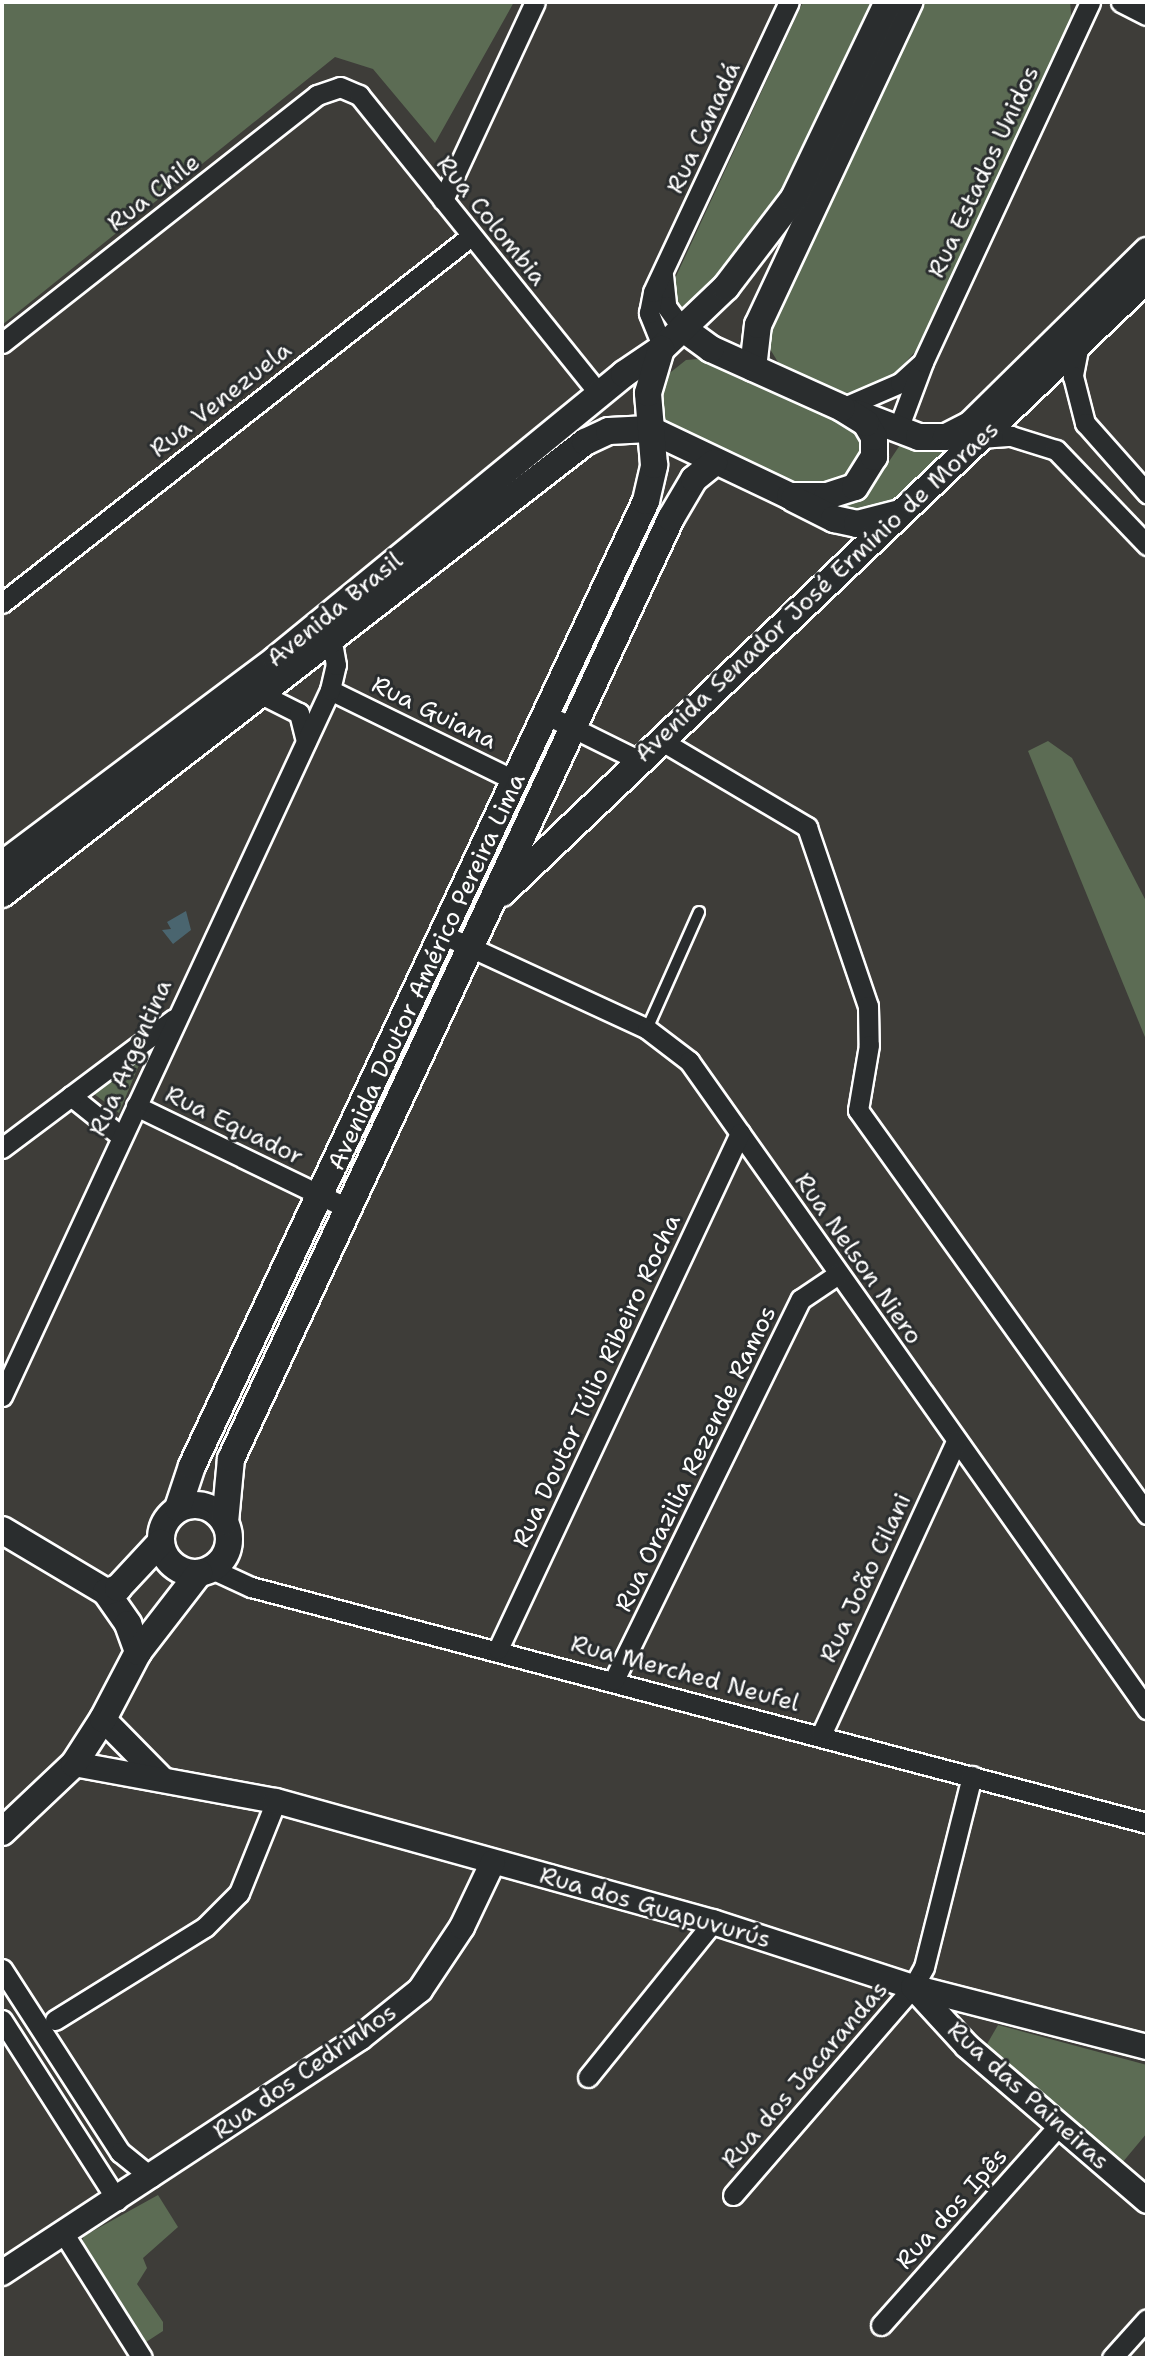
<!DOCTYPE html>
<html>
<head>
<meta charset="utf-8">
<style>
	body { margin:0 }
	#map { position:relative; width:1149px; height:2360px; overflow:hidden; background:#3e3d39; font-family:"Shantell Sans",sans-serif }
	div>[style] { position:absolute }
	.green>* { inset:0; background:#5c6c54 }
	.water>* { inset:0; background:#4a656f }
	.roads { filter:drop-shadow(2px 0 #fff) drop-shadow(-2px 0 #fff) drop-shadow(0 2px #fff) drop-shadow(0 -2px #fff) }
	.service>* { height:10px; margin:-5px; padding:0 5px; transform-origin:5px; border-radius:5px; background:#2a2d2e }
	.minor>* { height:19px; margin:-9.5px; padding:0 9.5px; transform-origin:9.5px; border-radius:9.5px; background:#2a2d2e }
	.tertiary>* { height:24px; margin:-12px; padding:0 12px; transform-origin:12px; border-radius:12px; background:#2a2d2e }
	.secondary>* { height:26px; margin:-13px; padding:0 13px; transform-origin:13px; border-radius:13px; background:#2a2d2e }
	.secondary>.ring { margin:-13px; padding:0; box-sizing:content-box; background:none; border:26px solid #2a2d2e; border-radius:50% }
	span { translate:-50% -50%; white-space:nowrap; text-align:center; line-height:1.15; -webkit-text-stroke:6px #2a2d2e; paint-order:stroke }
	.street-label { font-size:24px; color:#fff }
	.frame { position:absolute; inset:0; border:4px solid #fff; pointer-events:none }
</style>
</head>
<body>
<div id="map">
	<div class="green">
		<div style="clip-path:polygon(2px 2px,514px 2px,435px 143px,373px 69px,335px 57px,2px 325px)"></div>
		<div style="clip-path:polygon(803px 2px,877px 2px,800px 168px,745px 256px,682px 313px,673px 303px,672px 285px)"></div>
		<div style="clip-path:polygon(917px 2px,1070px 2px,1072px 23px,921px 345px,894px 375px,871px 388px,843px 394px,784px 372px,770px 349px,767px 322px)"></div>
		<div style="clip-path:polygon(709px 358px,834px 411px,863px 435px,865px 467px,830px 487px,798px 485px,669px 426px,659px 409px,656px 393px,666px 376px,686px 360px)"></div>
		<div style="clip-path:polygon(965px 438px,891px 506px,849px 515px,830px 503px,859px 495px,878px 478px,900px 445px,924px 451px,945px 449px)"></div>
		<div style="clip-path:polygon(1048px 741px,1072px 758px,1147px 903px,1147px 1042px,1028px 751px)"></div>
		<div style="clip-path:polygon(144px 1053px,119px 1113px,89px 1090px)"></div>
		<div style="clip-path:polygon(998px 2025px,1147px 2065px,1147px 2133px,1122px 2163px,983px 2051px)"></div>
		<div style="clip-path:polygon(158px 2195px,178px 2227px,143px 2258px,147px 2268px,137px 2284px,163px 2322px,163px 2331px,143px 2344px,81px 2243px,84px 2236px)"></div>
	</div>
	<div class="water">
		<div style="clip-path:polygon(186px 911px,191px 930px,173px 944px,162px 930px,171px 929px,167px 922px)"></div>
	</div>
	<div class="roads">
		<div class="service">
			<div style="left:647px;top:1029px;width:128px;rotate:-66deg"></div>
		</div>
		<div class="minor">
			<div style="left:1121px;top:2px;width:29px;rotate:27deg"></div>
			<div style="left:443px;top:200px;width:218px;rotate:-65.1deg"></div>
			<div style="left:663px;top:275px;width:31px;rotate:84deg"></div>
			<div style="left:666px;top:306px;width:27px;rotate:54deg"></div>
			<div style="left:2px;top:343px;width:401px;rotate:-38.2deg"></div>
			<div style="left:317px;top:95px;width:24px;rotate:-19deg"></div>
			<div style="left:340px;top:87px;width:21px;rotate:23deg"></div>
			<div style="left:359px;top:95px;width:383px;rotate:51.2deg"></div>
			<div style="left:1079px;top:344px;width:33px;rotate:101deg"></div>
			<div style="left:1073px;top:376px;width:49px;rotate:75.7deg"></div>
			<div style="left:1085px;top:423px;width:94px;rotate:48.5deg"></div>
			<div style="left:663px;top:348px;width:38px;rotate:-112deg"></div>
			<div style="left:649px;top:313px;width:21px;rotate:-79deg"></div>
			<div style="left:653px;top:292px;width:320px;rotate:-64.9deg"></div>
			<div style="left:842px;top:408px;width:63px;rotate:-23.3deg"></div>
			<div style="left:900px;top:383px;width:27px;rotate:-42deg"></div>
			<div style="left:898px;top:429px;width:72px;rotate:-69.5deg"></div>
			<div style="left:923px;top:362px;width:397px;rotate:-65.1deg"></div>
			<div style="left:980px;top:438px;width:31px;rotate:-4deg"></div>
			<div style="left:1011px;top:436px;width:47px;rotate:17.3deg"></div>
			<div style="left:1056px;top:450px;width:132px;rotate:46.2deg"></div>
			<div style="left:2px;top:603px;width:596px;rotate:-38.04deg"></div>
			<div style="left:330px;top:690px;width:207px;rotate:26.1deg"></div>
			<div style="left:263px;top:695px;width:40px;rotate:26.6deg"></div>
			<div style="left:299px;top:713px;width:29px;rotate:76deg"></div>
			<div style="left:547px;top:715px;width:102px;rotate:26.3deg"></div>
			<div style="left:660px;top:740px;width:171px;rotate:30.6deg"></div>
			<div style="left:807px;top:827px;width:189px;rotate:71.2deg"></div>
			<div style="left:868px;top:1006px;width:39px;rotate:89deg"></div>
			<div style="left:869px;top:1045px;width:66px;rotate:99.6deg"></div>
			<div style="left:858px;top:1110px;width:497px;rotate:54.4deg"></div>
			<div style="left:444px;top:935px;width:224px;rotate:24.8deg"></div>
			<div style="left:647px;top:1029px;width:53px;rotate:37.3deg"></div>
			<div style="left:689px;top:1061px;width:794px;rotate:54.75deg"></div>
			<div style="left:71px;top:1096px;width:65px;rotate:38.8deg"></div>
			<div style="left:136px;top:1106px;width:237px;rotate:25.8deg"></div>
			<div style="left:2px;top:1148px;width:215px;rotate:-36.9deg"></div>
			<div style="left:2px;top:1396px;width:778px;rotate:-65.08deg"></div>
			<div style="left:330px;top:690px;width:26px;rotate:-77deg"></div>
			<div style="left:336px;top:665px;width:23px;rotate:-100deg"></div>
			<div style="left:332px;top:642px;width:14px;rotate:-129deg"></div>
			<div style="left:212px;top:1569px;width:43px;rotate:24.8deg"></div>
			<div style="left:251px;top:1587px;width:927px;rotate:14.76deg"></div>
			<div style="left:498px;top:1649px;width:570px;rotate:-64.87deg"></div>
			<div style="left:614px;top:1680px;width:424px;rotate:-63.9deg"></div>
			<div style="left:801px;top:1299px;width:45px;rotate:-34deg"></div>
			<div style="left:821px;top:1735px;width:324px;rotate:-65.3deg"></div>
			<div style="left:2px;top:1969px;width:218px;rotate:57.2deg"></div>
			<div style="left:120px;top:2152px;width:40px;rotate:39deg"></div>
			<div style="left:2px;top:2020px;width:214px;rotate:57.4deg"></div>
			<div style="left:55px;top:2020px;width:176px;rotate:-31.8deg"></div>
			<div style="left:205px;top:1927px;width:48px;rotate:-45deg"></div>
			<div style="left:239px;top:1893px;width:99px;rotate:-68.1deg"></div>
			<div style="left:588px;top:2077px;width:199px;rotate:-51.1deg"></div>
			<div style="left:733px;top:2195px;width:275px;rotate:-49.1deg"></div>
			<div style="left:913px;top:1987px;width:23px;rotate:-61deg"></div>
			<div style="left:924px;top:1967px;width:197px;rotate:-75.9deg"></div>
			<div style="left:64px;top:2234px;width:146px;rotate:57.8deg"></div>
			<div style="left:881px;top:2325px;width:268px;rotate:-48.3deg"></div>
			<div style="left:1112px;top:2358px;width:52px;rotate:-48.1deg"></div>
		</div>
		<div class="tertiary">
			<div style="left:103px;top:1719px;width:83px;rotate:45.5deg"></div>
			<div style="left:74px;top:1764px;width:205px;rotate:10.4deg"></div>
			<div style="left:276px;top:1801px;width:453px;rotate:15.5deg"></div>
			<div style="left:713px;top:1922px;width:210px;rotate:18deg"></div>
			<div style="left:913px;top:1987px;width:242px;rotate:14.4deg"></div>
			<div style="left:913px;top:1987px;width:80px;rotate:47.5deg"></div>
			<div style="left:967px;top:2046px;width:238px;rotate:40.7deg"></div>
			<div style="left:2px;top:2273px;width:428px;rotate:-33.3deg"></div>
			<div style="left:360px;top:2038px;width:77px;rotate:-38.7deg"></div>
			<div style="left:420px;top:1990px;width:76px;rotate:-56.3deg"></div>
			<div style="left:462px;top:1927px;width:72px;rotate:-64.5deg"></div>
		</div>
		<div class="secondary">
			<div style="left:753px;top:368px;width:43px;rotate:-83.4deg"></div>
			<div style="left:758px;top:325px;width:357px;rotate:-64.9deg"></div>
			<div style="left:856px;top:413px;width:67px;rotate:20.9deg"></div>
			<div style="left:919px;top:437px;width:27px"></div>
			<div style="left:946px;top:437px;width:28px;rotate:-27deg"></div>
			<div style="left:971px;top:424px;width:247px;rotate:-44.5deg"></div>
			<div style="left:649px;top:429px;width:156px;rotate:25.4deg"></div>
			<div style="left:790px;top:496px;width:37px"></div>
			<div style="left:827px;top:496px;width:29px;rotate:-18deg"></div>
			<div style="left:855px;top:487px;width:36px;rotate:-58deg"></div>
			<div style="left:874px;top:457px;width:20px;rotate:-90deg"></div>
			<div style="left:874px;top:437px;width:16px;rotate:-120deg"></div>
			<div style="left:866px;top:423px;width:28px;rotate:-148deg"></div>
			<div style="left:842px;top:408px;width:144px;rotate:-155.8deg"></div>
			<div style="left:711px;top:349px;width:36px;rotate:-144deg"></div>
			<div style="left:794px;top:499px;width:45px;rotate:26.6deg"></div>
			<div style="left:834px;top:519px;width:24px;rotate:12deg"></div>
			<div style="left:857px;top:524px;width:44px;rotate:-14.3deg"></div>
			<div style="left:2px;top:865px;width:343px;rotate:-36.9deg"></div>
			<div style="left:276px;top:659px;width:450px;rotate:-39.3deg"></div>
			<div style="left:624px;top:374px;width:45px;rotate:-34deg"></div>
			<div style="left:661px;top:349px;width:90px;rotate:-43.6deg"></div>
			<div style="left:726px;top:287px;width:112px;rotate:-52.6deg"></div>
			<div style="left:794px;top:198px;width:217px;rotate:-64.4deg"></div>
			<div style="left:502px;top:893px;width:891px;rotate:-43.59deg"></div>
			<div style="left:2px;top:894px;width:738px;rotate:-37.79deg"></div>
			<div style="left:585px;top:442px;width:26px;rotate:-25deg"></div>
			<div style="left:609px;top:431px;width:40px;rotate:-2.9deg"></div>
			<div class="ring" style="left:161px;top:1505px;width:42px;height:42px"></div>
			<div style="left:178px;top:1508px;width:44px;rotate:-71.6deg"></div>
			<div style="left:192px;top:1466px;width:1066px;rotate:-64.8deg"></div>
			<div style="left:646px;top:501px;width:37px;rotate:-77deg"></div>
			<div style="left:654px;top:465px;width:72px;rotate:-94.8deg"></div>
			<div style="left:648px;top:393px;width:46px;rotate:-73.5deg"></div>
			<div style="left:225px;top:1522px;width:63px;rotate:-84.6deg"></div>
			<div style="left:231px;top:1459px;width:1039px;rotate:-64.94deg"></div>
			<div style="left:671px;top:518px;width:45px;rotate:-59.5deg"></div>
			<div style="left:694px;top:479px;width:26px;rotate:-39deg"></div>
			<div style="left:2px;top:1530px;width:121px;rotate:30.8deg"></div>
			<div style="left:106px;top:1592px;width:39px;rotate:55deg"></div>
			<div style="left:128px;top:1624px;width:30px;rotate:70deg"></div>
			<div style="left:106px;top:1592px;width:13px;rotate:-18deg"></div>
			<div style="left:118px;top:1588px;width:62px;rotate:-47deg"></div>
			<div style="left:2px;top:1832px;width:99px;rotate:-43.4deg"></div>
			<div style="left:74px;top:1764px;width:54px;rotate:-57.2deg"></div>
			<div style="left:103px;top:1719px;width:76px;rotate:-62.4deg"></div>
			<div style="left:138px;top:1652px;width:100px;rotate:-52.3deg"></div>
		</div>
	</div>
	<div class="street-label">
		<span style="left:704px;top:128px;rotate:-65deg">Rua Canadá</span>
		<span style="left:984px;top:172px;rotate:-65deg">Rua Estados Unidos</span>
		<span style="left:154px;top:193px;rotate:-38deg">Rua Chile</span>
		<span style="left:491px;top:221px;rotate:51deg">Rua Colombia</span>
		<span style="left:221px;top:400px;rotate:-38deg">Rua Venezuela</span>
		<span style="left:817px;top:592px;rotate:-43deg">Avenida Senador José Ermínio de Moraes</span>
		<span style="left:335px;top:610px;rotate:-39deg">Avenida Brasil</span>
		<span style="left:434px;top:713px;rotate:26deg">Rua Guiana</span>
		<span style="left:427px;top:972px;rotate:-65deg">Avenida Doutor Américo Pereira Lima</span>
		<span style="left:131px;top:1058px;rotate:-66deg">Rua Argentina</span>
		<span style="left:234px;top:1126px;rotate:26deg">Rua Equador</span>
		<span style="left:858px;top:1259px;rotate:55deg">Rua Nelson Niero</span>
		<span style="left:597px;top:1381px;rotate:-65deg">Rua Doutor Túlio Ribeiro Rocha</span>
		<span style="left:696px;top:1459px;rotate:-64deg">Rua Orazilia Rezende Ramos</span>
		<span style="left:866px;top:1578px;rotate:-65deg">Rua João Cilani</span>
		<span style="left:685px;top:1674px;rotate:15deg">Rua Merched Neufel</span>
		<span style="left:655px;top:1908px;rotate:16deg">Rua dos Guapuvurús</span>
		<span style="left:305px;top:2072px;rotate:-35deg">Rua dos Cedrinhos</span>
		<span style="left:805px;top:2075px;rotate:-49deg">Rua dos Jacarandas</span>
		<span style="left:1028px;top:2096px;rotate:42deg">Rua das Paineiras</span>
		<span style="left:952px;top:2209px;rotate:-48deg">Rua dos Ipês</span>
	</div>
	<div class="frame"></div>
</div>
</body>
</html>
